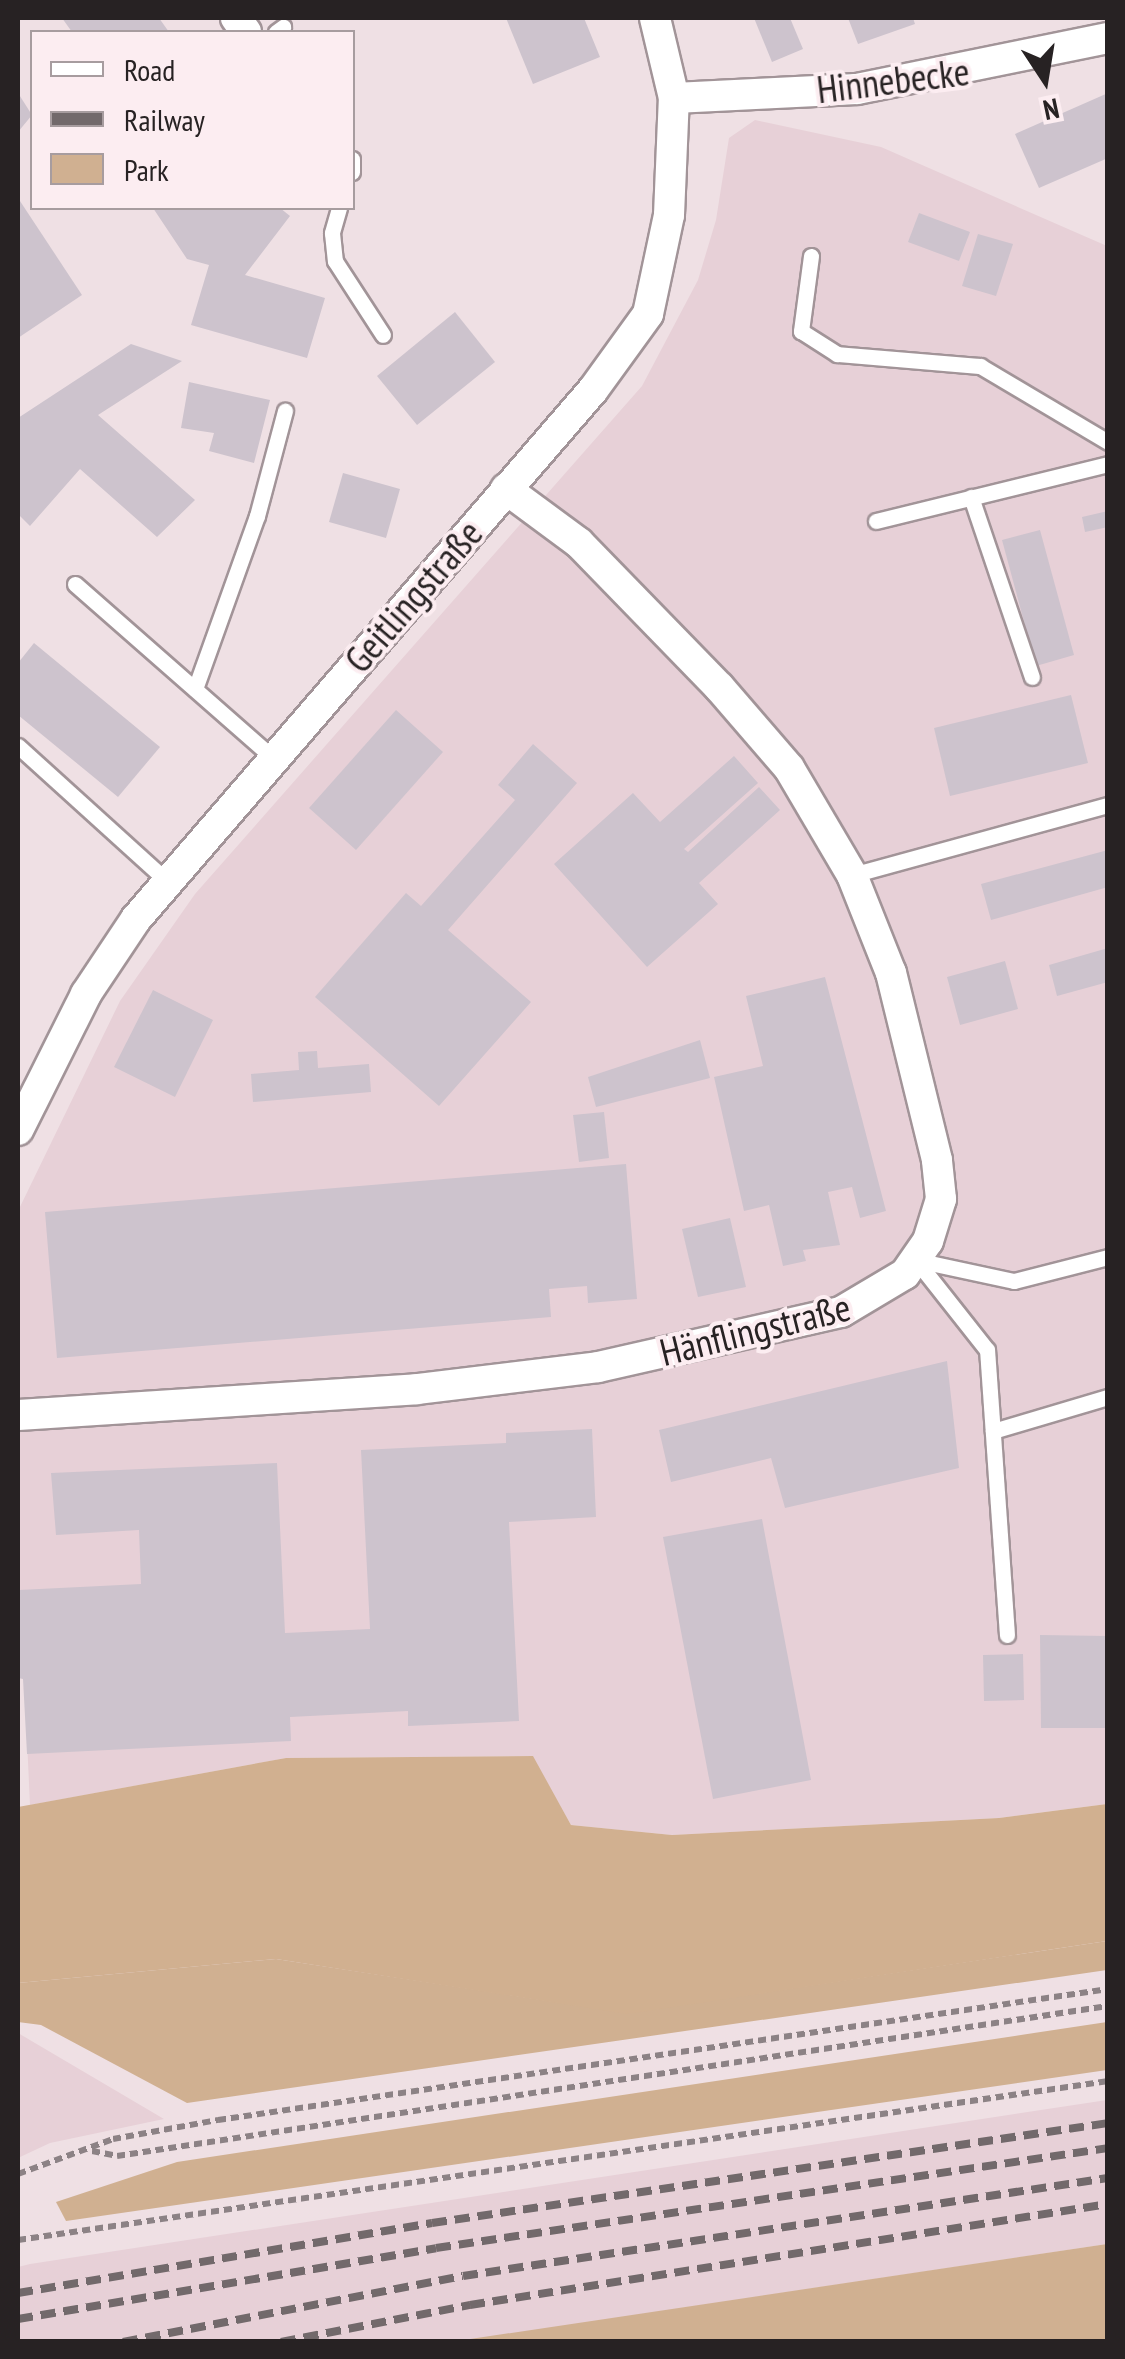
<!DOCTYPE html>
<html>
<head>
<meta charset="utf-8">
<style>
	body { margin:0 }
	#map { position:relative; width:1125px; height:2359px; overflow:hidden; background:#efe0e4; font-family:"PT Sans Narrow",sans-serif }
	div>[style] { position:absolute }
	.built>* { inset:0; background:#e7d0d7 }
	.green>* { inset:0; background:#d0b091 }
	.forest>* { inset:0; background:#d1b090 }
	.building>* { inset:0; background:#cdc3cd }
	.path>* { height:6px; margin-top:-3px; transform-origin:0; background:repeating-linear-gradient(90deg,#8c8285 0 8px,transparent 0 13px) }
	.roads { filter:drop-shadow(2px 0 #a29498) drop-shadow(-2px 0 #a29498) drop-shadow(0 2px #a29498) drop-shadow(0 -2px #a29498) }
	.service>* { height:15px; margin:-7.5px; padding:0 7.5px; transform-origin:7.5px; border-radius:7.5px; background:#fff }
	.minor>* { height:30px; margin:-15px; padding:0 15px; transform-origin:15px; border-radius:15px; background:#fff }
	.rail>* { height:8px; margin-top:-4px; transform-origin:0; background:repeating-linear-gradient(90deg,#72696b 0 15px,transparent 0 23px) }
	span { translate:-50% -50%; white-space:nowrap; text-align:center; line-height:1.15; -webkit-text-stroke:8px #fcedf1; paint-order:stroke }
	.street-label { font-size:38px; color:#272223 }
	.frame { position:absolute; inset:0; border:20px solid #272223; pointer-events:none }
	.legend { position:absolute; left:30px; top:30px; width:325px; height:180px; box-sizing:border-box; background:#fcedf1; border:2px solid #a79c9f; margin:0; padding:12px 18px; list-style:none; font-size:30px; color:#272223 }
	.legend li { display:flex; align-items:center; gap:20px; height:50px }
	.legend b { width:50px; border:2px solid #a79c9f }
	.north { position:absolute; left:995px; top:30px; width:100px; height:100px; -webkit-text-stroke:8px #fcedf1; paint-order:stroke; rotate:168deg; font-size:28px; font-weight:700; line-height:40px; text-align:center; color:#272223 }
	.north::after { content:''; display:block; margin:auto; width:35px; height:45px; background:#272223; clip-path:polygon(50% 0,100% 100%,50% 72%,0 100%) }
</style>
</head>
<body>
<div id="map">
	<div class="built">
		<div style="clip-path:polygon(755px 120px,881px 147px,1107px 246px,1107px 1804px,999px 1818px,672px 1835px,571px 1825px,532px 1756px,286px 1758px,30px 1805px,18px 1545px,18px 1211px,120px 1001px,195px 894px,642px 386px,698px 280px,716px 220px,729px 138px)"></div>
		<div style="clip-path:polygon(18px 2033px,164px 2119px,50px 2143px,18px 2158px)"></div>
		<div style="clip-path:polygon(1107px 2100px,1107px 2244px,457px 2342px,18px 2341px,18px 2267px,30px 2264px)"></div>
	</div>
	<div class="green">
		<div style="clip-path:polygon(1107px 1941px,1107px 1970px,187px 2103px,41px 2025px,18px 2022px,18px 1983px,276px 1959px,627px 2013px)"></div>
		<div style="clip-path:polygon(1107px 2022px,1107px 2070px,66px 2221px,56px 2202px,177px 2162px)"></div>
		<div style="clip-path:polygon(1107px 2244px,1107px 2341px,457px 2341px)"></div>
	</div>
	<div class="forest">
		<div style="clip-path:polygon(533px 1756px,571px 1825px,672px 1835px,999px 1818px,1107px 1804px,1107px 1941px,627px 2014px,276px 1959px,18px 1983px,18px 1807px,286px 1758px)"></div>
	</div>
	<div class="building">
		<div style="clip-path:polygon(62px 18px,159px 18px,169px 32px,72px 32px)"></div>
		<div style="clip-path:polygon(506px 18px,584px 18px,600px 57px,533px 84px)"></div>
		<div style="clip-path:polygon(754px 18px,790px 18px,803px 49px,772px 62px)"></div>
		<div style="clip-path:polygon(848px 18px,913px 18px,915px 24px,858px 44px)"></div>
		<div style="clip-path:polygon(18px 93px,32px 115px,18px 132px)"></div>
		<div style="clip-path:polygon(1108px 93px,1108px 158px,1039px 188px,1015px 134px)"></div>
		<div style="clip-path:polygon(18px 198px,82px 295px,18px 338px)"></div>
		<div style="clip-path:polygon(153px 208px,280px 208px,290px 216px,245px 275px,325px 298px,307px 358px,191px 325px,209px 265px,187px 259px)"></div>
		<div style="clip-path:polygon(919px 213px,970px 232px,959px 261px,908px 242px)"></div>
		<div style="clip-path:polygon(978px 234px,1013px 244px,996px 296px,962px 286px)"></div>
		<div style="clip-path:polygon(455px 312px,495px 362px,417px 425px,377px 376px)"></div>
		<div style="clip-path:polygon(131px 344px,182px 361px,98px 415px,195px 500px,157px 537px,80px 469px,30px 526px,18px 514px,18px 418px)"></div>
		<div style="clip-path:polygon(189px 382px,270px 400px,254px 463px,209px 451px,214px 433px,181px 428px)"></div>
		<div style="clip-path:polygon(343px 473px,400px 489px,386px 538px,329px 522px)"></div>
		<div style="clip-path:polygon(1108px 511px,1108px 527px,1085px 532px,1082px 517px)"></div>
		<div style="clip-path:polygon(1040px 530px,1074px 655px,1036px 666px,1002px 540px)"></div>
		<div style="clip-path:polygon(34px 643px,160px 747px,118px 797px,18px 715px,18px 663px)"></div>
		<div style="clip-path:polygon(1071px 695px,1088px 763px,950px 796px,934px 728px)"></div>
		<div style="clip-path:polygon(396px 710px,443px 752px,356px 850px,309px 808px)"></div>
		<div style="clip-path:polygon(533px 744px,577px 783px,448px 930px,531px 1002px,439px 1106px,315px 997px,406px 893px,421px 906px,515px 800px,498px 785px)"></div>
		<div style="clip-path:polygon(734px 756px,758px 783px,684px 849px,688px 852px,759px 787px,780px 810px,699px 883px,718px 904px,647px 967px,554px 864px,633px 793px,660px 822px)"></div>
		<div style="clip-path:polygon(1108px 850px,1108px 887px,991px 920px,981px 884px)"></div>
		<div style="clip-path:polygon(1108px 948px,1108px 982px,1057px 996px,1049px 965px)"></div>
		<div style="clip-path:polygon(1005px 961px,1018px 1009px,960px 1025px,947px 977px)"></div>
		<div style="clip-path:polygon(825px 977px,886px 1211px,860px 1218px,852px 1187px,828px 1192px,840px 1245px,803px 1250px,806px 1261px,783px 1266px,769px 1205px,744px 1211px,714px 1077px,763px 1066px,746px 996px)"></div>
		<div style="clip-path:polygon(153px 990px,213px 1020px,175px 1097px,114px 1067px)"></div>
		<div style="clip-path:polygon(700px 1040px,710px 1078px,596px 1107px,588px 1077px)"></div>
		<div style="clip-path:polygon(317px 1051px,318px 1068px,369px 1064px,371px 1092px,253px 1102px,251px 1074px,299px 1070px,298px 1052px)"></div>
		<div style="clip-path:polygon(604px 1112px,609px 1158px,579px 1162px,573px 1115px)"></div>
		<div style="clip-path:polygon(626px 1164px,637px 1299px,588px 1303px,587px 1286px,549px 1289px,551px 1317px,57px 1358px,45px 1212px)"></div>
		<div style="clip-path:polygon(730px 1218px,746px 1287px,698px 1297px,682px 1229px)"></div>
		<div style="clip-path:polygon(947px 1361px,959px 1468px,785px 1508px,771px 1458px,671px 1482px,659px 1430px)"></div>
		<div style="clip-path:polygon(592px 1429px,596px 1517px,509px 1522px,519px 1721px,408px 1726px,408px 1711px,290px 1717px,291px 1741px,27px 1754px,23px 1679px,18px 1678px,19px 1590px,141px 1584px,139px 1530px,56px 1535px,51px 1473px,277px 1463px,285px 1633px,370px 1629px,361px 1450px,506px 1443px,506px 1433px)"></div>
		<div style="clip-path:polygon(762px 1519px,811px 1780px,713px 1799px,663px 1537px)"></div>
		<div style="clip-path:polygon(1040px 1635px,1108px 1636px,1108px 1728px,1041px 1728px)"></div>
		<div style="clip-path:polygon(1023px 1654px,1024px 1700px,984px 1701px,983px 1655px)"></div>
	</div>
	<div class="path">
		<div style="left:92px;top:2151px;width:25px;rotate:11deg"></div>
		<div style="left:117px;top:2156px;width:1002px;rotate:-8.61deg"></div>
		<div style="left:18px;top:2174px;width:101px;rotate:-20.2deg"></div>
		<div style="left:113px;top:2139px;width:107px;rotate:-10.3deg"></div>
		<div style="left:218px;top:2120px;width:900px;rotate:-8.37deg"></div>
		<div style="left:18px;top:2240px;width:1102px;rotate:-8.3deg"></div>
	</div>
	<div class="roads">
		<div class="service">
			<div style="left:276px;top:32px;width:9px;rotate:-36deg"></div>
			<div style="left:352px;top:159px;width:13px;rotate:90deg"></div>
			<div style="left:339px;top:208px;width:26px;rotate:106deg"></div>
			<div style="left:332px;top:233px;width:28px;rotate:84deg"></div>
			<div style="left:335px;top:261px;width:88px;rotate:57deg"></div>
			<div style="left:811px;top:256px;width:76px;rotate:97.6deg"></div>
			<div style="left:801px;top:331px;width:43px;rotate:32.6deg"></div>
			<div style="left:837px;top:354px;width:144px;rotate:4.8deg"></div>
			<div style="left:980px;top:366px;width:149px;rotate:30.7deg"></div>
			<div style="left:971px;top:497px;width:190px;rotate:71.3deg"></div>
			<div style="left:876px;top:521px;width:239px;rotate:-13.8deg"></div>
			<div style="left:75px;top:584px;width:264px;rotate:41.3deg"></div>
			<div style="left:195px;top:689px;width:184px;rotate:-70.3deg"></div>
			<div style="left:257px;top:516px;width:109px;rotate:-75.1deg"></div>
			<div style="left:18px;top:746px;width:201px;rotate:42.2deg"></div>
			<div style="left:852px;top:875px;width:265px;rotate:-15.3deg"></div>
			<div style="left:993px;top:1431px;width:120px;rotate:-16.5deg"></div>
			<div style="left:1007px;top:1635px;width:286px;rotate:-94deg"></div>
			<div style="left:987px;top:1350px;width:115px;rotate:-128.3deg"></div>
			<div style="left:916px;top:1260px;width:100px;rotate:12.1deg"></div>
			<div style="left:1014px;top:1281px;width:97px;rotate:-14.3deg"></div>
		</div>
		<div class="minor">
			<div style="left:236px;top:18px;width:17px;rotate:54deg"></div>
			<div style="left:674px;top:98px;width:183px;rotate:-2.8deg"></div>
			<div style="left:857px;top:89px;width:256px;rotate:-11.5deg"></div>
			<div style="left:18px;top:1130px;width:152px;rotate:-63.4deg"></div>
			<div style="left:86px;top:994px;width:90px;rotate:-56.3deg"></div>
			<div style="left:136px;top:919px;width:699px;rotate:-49.18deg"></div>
			<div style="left:593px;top:390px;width:94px;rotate:-54.1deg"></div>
			<div style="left:648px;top:314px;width:101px;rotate:-78deg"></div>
			<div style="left:669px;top:215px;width:117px;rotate:-87.6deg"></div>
			<div style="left:674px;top:98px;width:82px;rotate:-103.4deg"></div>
			<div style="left:18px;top:1415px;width:400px;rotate:-3.7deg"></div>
			<div style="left:417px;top:1389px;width:182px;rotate:-6.9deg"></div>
			<div style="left:598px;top:1367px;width:249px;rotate:-12.8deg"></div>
			<div style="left:841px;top:1312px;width:74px;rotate:-30.7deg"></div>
			<div style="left:905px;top:1274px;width:40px;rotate:-55.1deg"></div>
			<div style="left:928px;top:1241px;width:44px;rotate:-72.8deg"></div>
			<div style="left:941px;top:1199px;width:39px;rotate:-96deg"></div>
			<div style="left:937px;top:1160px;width:193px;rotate:-103.8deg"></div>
			<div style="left:891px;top:973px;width:105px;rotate:-111.7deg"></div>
			<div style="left:852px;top:875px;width:124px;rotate:-120.5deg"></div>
			<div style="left:789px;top:768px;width:107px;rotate:-130.8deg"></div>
			<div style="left:719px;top:687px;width:201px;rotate:-134.2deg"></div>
			<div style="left:579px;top:543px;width:91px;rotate:-143.5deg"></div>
		</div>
	</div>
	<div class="rail">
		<div style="left:18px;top:2293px;width:420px;rotate:-9.6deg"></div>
		<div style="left:432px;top:2223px;width:683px;rotate:-8.41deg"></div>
		<div style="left:18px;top:2319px;width:424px;rotate:-9.6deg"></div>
		<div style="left:436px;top:2248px;width:679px;rotate:-8.46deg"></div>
		<div style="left:123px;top:2342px;width:346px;rotate:-11deg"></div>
		<div style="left:463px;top:2276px;width:652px;rotate:-8.64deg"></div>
		<div style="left:281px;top:2342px;width:193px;rotate:-11.1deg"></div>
		<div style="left:470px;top:2305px;width:646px;rotate:-9deg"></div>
	</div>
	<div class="street-label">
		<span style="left:893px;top:80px;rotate:-7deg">Hinnebecke</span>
		<span style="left:413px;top:596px;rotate:-49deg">Geitlingstraße</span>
		<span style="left:755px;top:1329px;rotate:-14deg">Hänflingstraße</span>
	</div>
	<div class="frame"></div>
	<ul class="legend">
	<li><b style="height:12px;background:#fff"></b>Road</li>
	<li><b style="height:12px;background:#72696b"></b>Railway</li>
	<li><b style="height:28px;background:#d0b091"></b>Park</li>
	</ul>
	<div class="north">N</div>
</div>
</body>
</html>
